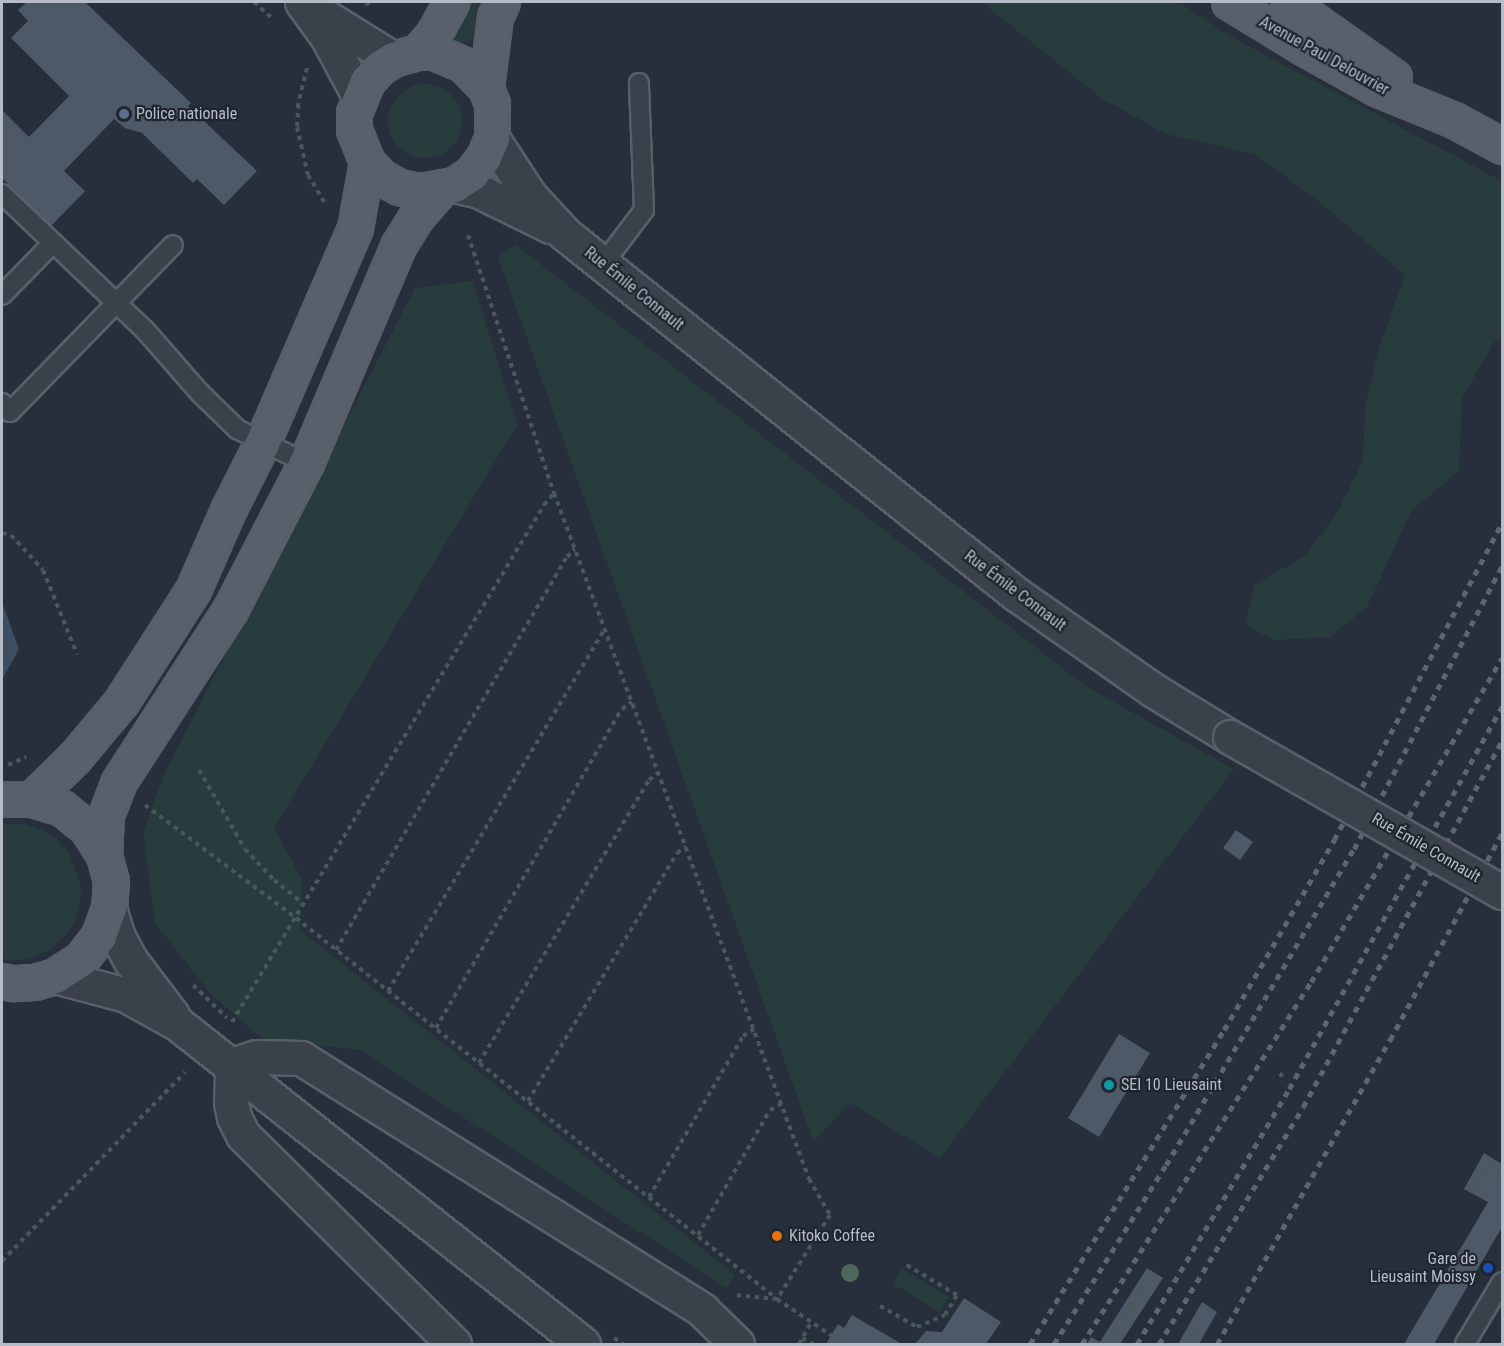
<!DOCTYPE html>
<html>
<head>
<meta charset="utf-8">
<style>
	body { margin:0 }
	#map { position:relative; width:1504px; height:1346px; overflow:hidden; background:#262f3b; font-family:"Roboto Condensed",sans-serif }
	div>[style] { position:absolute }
	.green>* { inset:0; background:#293c3d }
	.round { border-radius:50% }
	.water>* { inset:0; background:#3d4d62 }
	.building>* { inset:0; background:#4e5967 }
	.path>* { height:4px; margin-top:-2px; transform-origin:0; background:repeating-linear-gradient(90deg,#48595b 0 4.5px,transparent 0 9px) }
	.roads { filter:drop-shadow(2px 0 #585f69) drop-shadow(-2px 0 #585f69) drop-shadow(0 2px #585f69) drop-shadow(0 -2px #585f69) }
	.service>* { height:18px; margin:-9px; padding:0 9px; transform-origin:9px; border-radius:9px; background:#3a414b }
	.minor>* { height:33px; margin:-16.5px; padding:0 16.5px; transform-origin:16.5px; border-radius:16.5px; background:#3a414b }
	.tertiary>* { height:33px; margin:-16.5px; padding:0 16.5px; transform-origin:16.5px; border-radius:16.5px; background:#3a414b }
	.primary>* { height:33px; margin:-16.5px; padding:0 16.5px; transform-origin:16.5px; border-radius:16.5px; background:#58606b }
	.rail>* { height:4.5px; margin-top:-2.25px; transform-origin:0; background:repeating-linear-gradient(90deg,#5c6572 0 6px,transparent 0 12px) }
	.bridges { filter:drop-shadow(2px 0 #585f69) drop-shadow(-2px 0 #585f69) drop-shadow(0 2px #585f69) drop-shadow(0 -2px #585f69) }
	.tertiary-bridge>* { height:33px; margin:-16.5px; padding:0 16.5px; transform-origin:16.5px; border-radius:16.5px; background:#3a414b }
	.trees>* { width:18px; height:18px; margin:-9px; border-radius:50%; background:#4e675c }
	.dots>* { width:16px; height:16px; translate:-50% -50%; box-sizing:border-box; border:3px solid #1f2630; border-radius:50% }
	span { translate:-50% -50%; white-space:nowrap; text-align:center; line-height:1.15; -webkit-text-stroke:4.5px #1f2630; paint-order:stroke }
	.street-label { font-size:16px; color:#b5bcc7 }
	.poi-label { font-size:16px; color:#b5bcc7 }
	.left { translate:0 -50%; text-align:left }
	.right { translate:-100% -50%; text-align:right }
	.frame { position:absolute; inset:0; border:3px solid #b5bcc7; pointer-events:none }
</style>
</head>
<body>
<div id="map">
	<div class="green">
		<div style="clip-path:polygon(463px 2px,491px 2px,475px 40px,458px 44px,449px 31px)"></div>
		<div style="clip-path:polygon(981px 2px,1179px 2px,1233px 38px,1502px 181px,1502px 337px,1495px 341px,1462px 398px,1459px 471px,1411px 511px,1367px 607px,1330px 637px,1274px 640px,1245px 625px,1255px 584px,1305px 556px,1337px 513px,1363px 460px,1365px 408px,1378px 351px,1405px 275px,1312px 196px,1254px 154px,1166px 134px,1104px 100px)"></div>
		<div class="round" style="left:388px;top:84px;width:74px;height:74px"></div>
		<div style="clip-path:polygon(516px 245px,1087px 687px,1234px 769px,940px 1158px,850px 1103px,813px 1141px,498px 257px)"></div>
		<div style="clip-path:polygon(473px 281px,517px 425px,274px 828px,302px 880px,300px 930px,735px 1275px,726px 1288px,360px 1050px,261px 1038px,210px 993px,155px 923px,143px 833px,164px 774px,415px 288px)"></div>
		<div style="clip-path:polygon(2px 824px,25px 824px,42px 830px,57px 839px,69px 853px,81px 886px,80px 904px,75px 921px,65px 936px,52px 948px,36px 956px,18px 960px,2px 959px)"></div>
		<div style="clip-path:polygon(902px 1269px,949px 1297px,940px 1312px,893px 1284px)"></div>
	</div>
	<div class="water">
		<div style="clip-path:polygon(2px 602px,19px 649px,2px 680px)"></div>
	</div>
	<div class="building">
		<div style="clip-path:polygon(27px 2px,85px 2px,191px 103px,188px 106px,257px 171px,224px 205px,197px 179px,193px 183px,142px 133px,125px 128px,114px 119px,64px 171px,85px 191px,51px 226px,2px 178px,2px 110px,29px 137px,69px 96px,11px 38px,28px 21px,18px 10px)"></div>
		<div style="clip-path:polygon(1236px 830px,1253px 842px,1240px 860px,1223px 848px)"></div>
		<div style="clip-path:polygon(1119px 1034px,1150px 1053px,1099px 1137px,1068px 1118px)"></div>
		<div style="clip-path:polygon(1484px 1153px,1502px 1164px,1502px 1227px,1434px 1344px,1404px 1344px,1488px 1202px,1464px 1189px)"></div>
		<div style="clip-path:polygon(1147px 1268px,1163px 1278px,1120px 1344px,1087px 1344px,1091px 1337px,1100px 1342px)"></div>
		<div style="clip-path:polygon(964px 1298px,1001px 1322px,986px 1344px,915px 1344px,926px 1331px,942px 1332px)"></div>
		<div style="clip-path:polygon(1202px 1302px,1217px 1312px,1199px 1344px,1178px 1344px)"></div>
		<div style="clip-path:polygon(852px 1315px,869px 1325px,902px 1344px,826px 1344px,838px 1324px,844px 1328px)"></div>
	</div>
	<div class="path">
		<div style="left:254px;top:2px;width:24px;rotate:42deg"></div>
		<div style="left:365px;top:4px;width:9px;rotate:-13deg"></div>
		<div style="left:307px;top:68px;width:37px;rotate:104deg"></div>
		<div style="left:298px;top:104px;width:23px;rotate:92deg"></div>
		<div style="left:297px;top:127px;width:49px;rotate:77.1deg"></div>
		<div style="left:308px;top:175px;width:33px;rotate:59deg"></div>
		<div style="left:468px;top:235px;width:272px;rotate:71.6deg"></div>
		<div style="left:554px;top:493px;width:732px;rotate:69.61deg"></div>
		<div style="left:809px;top:1179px;width:42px;rotate:59.7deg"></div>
		<div style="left:830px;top:1215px;width:99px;rotate:122.2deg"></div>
		<div style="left:777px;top:1299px;width:42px;rotate:-174.6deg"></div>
		<div style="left:2px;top:533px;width:9px;rotate:13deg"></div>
		<div style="left:11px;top:535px;width:47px;rotate:47.6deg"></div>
		<div style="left:43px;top:570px;width:91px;rotate:68deg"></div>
		<div style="left:8px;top:765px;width:20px;rotate:-24deg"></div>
		<div style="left:199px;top:770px;width:91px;rotate:59.8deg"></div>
		<div style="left:245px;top:849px;width:42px;rotate:46.9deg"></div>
		<div style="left:274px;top:880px;width:36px;rotate:39deg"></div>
		<div style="left:145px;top:805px;width:189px;rotate:36.8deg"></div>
		<div style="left:296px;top:918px;width:614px;rotate:38.38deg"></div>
		<div style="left:777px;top:1299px;width:81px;rotate:33.9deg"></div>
		<div style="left:336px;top:950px;width:456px;rotate:-59.6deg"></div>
		<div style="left:567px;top:557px;width:11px;rotate:-45deg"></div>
		<div style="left:193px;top:985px;width:47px;rotate:44.1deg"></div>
		<div style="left:388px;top:991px;width:422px;rotate:-59.1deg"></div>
		<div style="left:232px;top:1022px;width:604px;rotate:-58.89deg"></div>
		<div style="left:544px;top:505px;width:16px;rotate:-50deg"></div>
		<div style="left:436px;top:1028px;width:369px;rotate:-59.8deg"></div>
		<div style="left:622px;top:709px;width:12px;rotate:-35deg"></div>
		<div style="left:479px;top:1063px;width:330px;rotate:-59deg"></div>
		<div style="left:649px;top:780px;width:11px;rotate:-38deg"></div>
		<div style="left:1280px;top:1077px;width:6px;rotate:-59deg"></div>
		<div style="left:528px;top:1101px;width:289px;rotate:-59deg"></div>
		<div style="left:677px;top:853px;width:11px;rotate:-34deg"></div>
		<div style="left:1473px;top:1190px;width:32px;rotate:-60deg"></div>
		<div style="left:1489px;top:1162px;width:15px;rotate:32deg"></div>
		<div style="left:649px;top:1197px;width:186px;rotate:-59.7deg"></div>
		<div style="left:743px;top:1036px;width:13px;rotate:-32deg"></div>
		<div style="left:698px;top:1235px;width:144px;rotate:-60.1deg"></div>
		<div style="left:770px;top:1110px;width:13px;rotate:-29deg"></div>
		<div style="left:2px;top:1261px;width:263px;rotate:-45.9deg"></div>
		<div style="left:880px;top:1306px;width:43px;rotate:29.6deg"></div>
		<div style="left:917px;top:1327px;width:30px;rotate:-23deg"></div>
		<div style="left:945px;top:1315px;width:23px;rotate:-59deg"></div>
		<div style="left:957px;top:1295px;width:61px;rotate:-149.2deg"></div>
		<div style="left:1132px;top:1312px;width:6px;rotate:-59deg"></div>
		<div style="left:614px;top:1338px;width:11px;rotate:34deg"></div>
		<div style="left:802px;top:1338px;width:13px;rotate:29deg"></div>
		<div style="left:799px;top:1344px;width:23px;rotate:-61deg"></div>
		<div style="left:1107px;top:1344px;width:67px;rotate:-58.4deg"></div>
		<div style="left:1188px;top:1344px;width:22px;rotate:-60deg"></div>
	</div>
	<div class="roads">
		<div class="service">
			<div style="left:2px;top:194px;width:196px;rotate:43.6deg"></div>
			<div style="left:144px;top:329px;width:85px;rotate:48.8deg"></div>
			<div style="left:200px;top:393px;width:52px;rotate:44.2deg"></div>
			<div style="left:237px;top:429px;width:77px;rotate:26.2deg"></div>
			<div style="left:603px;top:264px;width:68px;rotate:-52.8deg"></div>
			<div style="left:644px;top:210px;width:127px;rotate:-92.3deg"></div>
			<div style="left:2px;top:295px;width:73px;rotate:-45.6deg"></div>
			<div style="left:2px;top:403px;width:12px;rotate:48deg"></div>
			<div style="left:10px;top:412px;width:233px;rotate:-45.7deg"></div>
			<div style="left:1465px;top:1344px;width:72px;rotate:-59.2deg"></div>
		</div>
		<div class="minor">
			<div style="left:454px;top:1344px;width:297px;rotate:-135.3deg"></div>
			<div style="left:243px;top:1135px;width:20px;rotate:-117deg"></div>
			<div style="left:234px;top:1117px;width:14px;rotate:-102deg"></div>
			<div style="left:231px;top:1103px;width:38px;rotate:-88deg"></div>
			<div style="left:232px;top:1065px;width:25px;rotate:-18deg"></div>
			<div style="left:256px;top:1057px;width:45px;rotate:1.3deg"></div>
			<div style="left:301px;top:1058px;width:474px;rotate:32.1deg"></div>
			<div style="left:702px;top:1310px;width:49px;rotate:44.2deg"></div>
		</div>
		<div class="tertiary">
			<div style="left:302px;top:2px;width:44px;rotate:54.2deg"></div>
			<div style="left:328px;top:38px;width:66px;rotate:61.9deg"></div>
			<div style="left:316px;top:11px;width:91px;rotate:31.9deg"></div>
			<div style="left:492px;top:138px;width:69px;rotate:56.8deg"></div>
			<div style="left:530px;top:196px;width:52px;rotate:47.4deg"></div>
			<div style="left:565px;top:234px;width:577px;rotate:38.6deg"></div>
			<div style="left:1016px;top:594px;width:167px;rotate:35deg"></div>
			<div style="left:1153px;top:690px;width:90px;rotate:31.4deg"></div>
			<div style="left:454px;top:185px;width:26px;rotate:13deg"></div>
			<div style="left:479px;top:191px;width:79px;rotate:26.2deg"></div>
			<div style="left:109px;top:908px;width:30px;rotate:73deg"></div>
			<div style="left:118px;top:937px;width:27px;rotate:62deg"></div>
			<div style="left:131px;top:961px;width:68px;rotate:52.8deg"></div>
			<div style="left:55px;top:976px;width:73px;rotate:15deg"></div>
			<div style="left:126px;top:995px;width:60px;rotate:29.1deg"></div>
			<div style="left:178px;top:1024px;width:516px;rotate:38.31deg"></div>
		</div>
		<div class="primary">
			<div style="left:1229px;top:2px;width:84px;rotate:31.4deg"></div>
			<div style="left:1301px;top:46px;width:88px;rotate:29.2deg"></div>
			<div style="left:1378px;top:89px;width:82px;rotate:22.2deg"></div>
			<div style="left:1454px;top:120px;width:55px;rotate:28.4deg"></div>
			<div style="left:1288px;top:2px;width:130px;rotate:35.3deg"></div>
			<div style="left:418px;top:52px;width:23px;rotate:-49deg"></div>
			<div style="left:433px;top:35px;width:38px;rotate:-61deg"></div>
			<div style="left:486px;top:88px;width:72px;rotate:-82.8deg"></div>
			<div style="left:495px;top:17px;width:17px;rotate:-65deg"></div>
			<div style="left:2px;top:799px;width:30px"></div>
			<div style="left:32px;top:799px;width:31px;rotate:17deg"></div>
			<div style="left:62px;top:808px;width:32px;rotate:39deg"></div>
			<div style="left:87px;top:828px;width:32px;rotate:58deg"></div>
			<div style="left:104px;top:855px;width:27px;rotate:75deg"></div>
			<div style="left:111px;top:881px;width:27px;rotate:94deg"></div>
			<div style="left:109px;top:908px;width:30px;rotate:110deg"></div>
			<div style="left:99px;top:936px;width:29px;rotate:128deg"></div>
			<div style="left:81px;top:959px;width:31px;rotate:147deg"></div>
			<div style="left:55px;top:976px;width:22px;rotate:164deg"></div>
			<div style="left:34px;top:982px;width:22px;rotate:177deg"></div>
			<div style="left:12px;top:983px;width:10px;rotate:-169deg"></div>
			<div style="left:32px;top:799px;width:60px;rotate:-44.3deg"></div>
			<div style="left:75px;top:757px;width:72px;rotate:-50.1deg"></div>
			<div style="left:121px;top:702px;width:133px;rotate:-57.3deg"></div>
			<div style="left:193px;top:590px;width:90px;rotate:-66.3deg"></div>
			<div style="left:229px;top:508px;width:73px;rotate:-63.1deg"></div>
			<div style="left:262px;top:443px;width:234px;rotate:-66.6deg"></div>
			<div style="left:355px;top:228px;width:67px;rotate:-79.7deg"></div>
			<div style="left:367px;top:162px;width:35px;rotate:-112deg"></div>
			<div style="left:354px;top:130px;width:17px;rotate:-90deg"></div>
			<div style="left:354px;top:113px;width:35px;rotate:-68deg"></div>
			<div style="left:367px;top:81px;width:18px;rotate:-47deg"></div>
			<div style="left:379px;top:68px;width:17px;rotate:-33deg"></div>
			<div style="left:393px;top:59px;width:26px;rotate:-16deg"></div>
			<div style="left:418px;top:52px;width:16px"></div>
			<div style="left:434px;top:52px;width:33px;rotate:23deg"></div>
			<div style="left:464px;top:65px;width:32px;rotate:46deg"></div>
			<div style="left:486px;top:88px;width:17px;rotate:69deg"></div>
			<div style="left:492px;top:104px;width:34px;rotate:90deg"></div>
			<div style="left:492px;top:138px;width:21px;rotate:113deg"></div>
			<div style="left:484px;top:157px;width:21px;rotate:127deg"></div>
			<div style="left:471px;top:174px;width:20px;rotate:147deg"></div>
			<div style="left:454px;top:185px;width:36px;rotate:170deg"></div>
			<div style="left:419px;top:191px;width:20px;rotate:-169deg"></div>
			<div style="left:399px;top:187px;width:21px;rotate:-151deg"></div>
			<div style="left:381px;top:177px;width:21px;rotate:-133deg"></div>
			<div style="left:104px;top:855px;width:40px;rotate:-87.1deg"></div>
			<div style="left:106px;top:815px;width:34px;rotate:-69deg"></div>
			<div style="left:118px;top:783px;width:206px;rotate:-57.1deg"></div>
			<div style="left:230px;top:610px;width:165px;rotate:-62.7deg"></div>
			<div style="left:306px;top:463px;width:236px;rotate:-67deg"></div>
			<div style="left:398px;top:246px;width:36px;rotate:-58deg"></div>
			<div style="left:417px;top:216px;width:35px;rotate:-49deg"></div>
		</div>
	</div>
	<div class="rail">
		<div style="left:1030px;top:1344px;width:369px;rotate:-58.3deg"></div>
		<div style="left:1224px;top:1030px;width:220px;rotate:-59.9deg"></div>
		<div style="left:1334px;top:840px;width:359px;rotate:-62.1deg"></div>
		<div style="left:1054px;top:1344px;width:211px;rotate:-58deg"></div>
		<div style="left:1166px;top:1165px;width:368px;rotate:-59.3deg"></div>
		<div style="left:1354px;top:849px;width:319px;rotate:-62.4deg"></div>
		<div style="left:1082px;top:1344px;width:428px;rotate:-57.7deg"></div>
		<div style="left:1311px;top:982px;width:376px;rotate:-59.5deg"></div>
		<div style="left:1137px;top:1344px;width:297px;rotate:-59.2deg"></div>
		<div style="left:1289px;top:1089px;width:438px;rotate:-60.9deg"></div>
		<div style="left:1159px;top:1344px;width:277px;rotate:-58.7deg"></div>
		<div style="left:1303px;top:1107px;width:417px;rotate:-61.5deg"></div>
		<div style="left:1217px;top:1344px;width:350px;rotate:-60.4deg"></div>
		<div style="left:1390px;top:1040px;width:235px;rotate:-61.6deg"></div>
	</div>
	<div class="bridges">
		<div class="tertiary-bridge">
			<div style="left:1230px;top:737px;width:313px;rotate:29.7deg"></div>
		</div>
	</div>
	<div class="trees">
		<div style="left:850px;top:1273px"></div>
	</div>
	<div class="dots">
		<div style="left:124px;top:114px;background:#5c6f8a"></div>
		<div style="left:1109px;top:1085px;background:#0f9aa8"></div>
		<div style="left:777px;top:1236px;background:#e8710a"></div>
		<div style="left:1488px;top:1268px;background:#1a4fb4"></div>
	</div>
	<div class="street-label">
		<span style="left:1324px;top:56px;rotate:29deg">Avenue Paul Delouvrier</span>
		<span style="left:634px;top:289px;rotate:39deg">Rue Émile Connault</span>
		<span style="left:1015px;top:591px;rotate:37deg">Rue Émile Connault</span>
		<span style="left:1426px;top:848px;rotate:30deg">Rue Émile Connault</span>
	</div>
	<div class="poi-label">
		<span class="left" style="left:136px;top:114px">Police nationale</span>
		<span class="left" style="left:1121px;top:1085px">SEI 10 Lieusaint</span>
		<span class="left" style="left:789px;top:1236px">Kitoko Coffee</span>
		<span class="right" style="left:1476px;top:1268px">Gare de<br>Lieusaint Moissy</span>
	</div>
	<div class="frame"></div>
</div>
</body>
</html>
